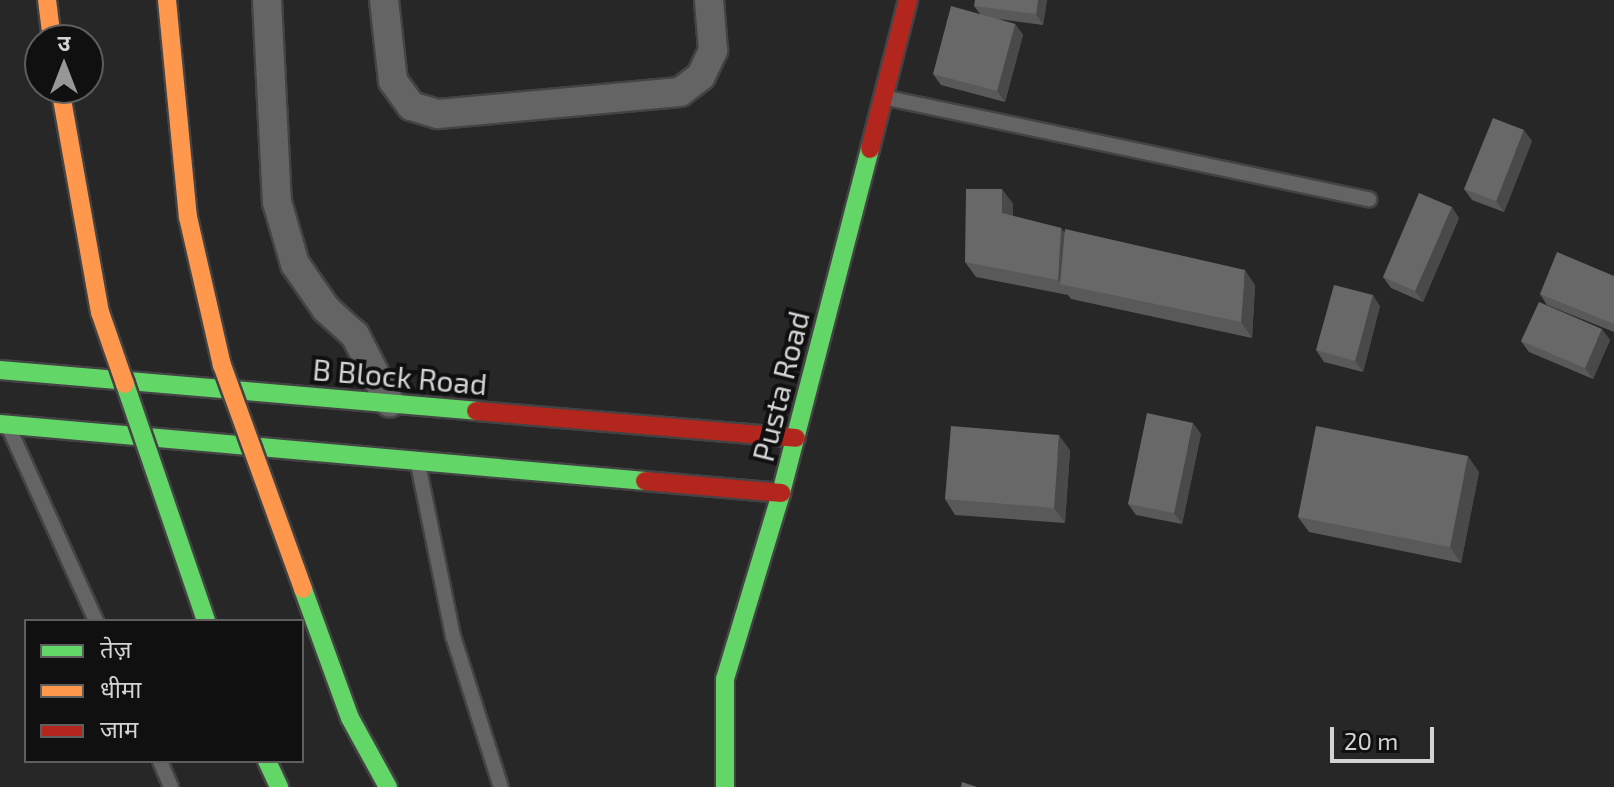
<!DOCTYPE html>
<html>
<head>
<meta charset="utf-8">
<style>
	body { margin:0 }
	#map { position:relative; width:1614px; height:787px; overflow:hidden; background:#272728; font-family:"Exo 2","Noto Sans Devanagari",sans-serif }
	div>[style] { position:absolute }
	.roads { filter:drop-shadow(2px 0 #434344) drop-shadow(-2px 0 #434344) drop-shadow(0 2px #434344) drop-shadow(0 -2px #434344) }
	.lane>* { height:14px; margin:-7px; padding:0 7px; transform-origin:7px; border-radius:7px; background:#646465 }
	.street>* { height:28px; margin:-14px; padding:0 14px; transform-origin:14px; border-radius:14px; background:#646465 }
	.fast>* { height:18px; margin:-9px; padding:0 9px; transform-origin:9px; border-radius:9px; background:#63d668 }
	.slow>* { height:18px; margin:-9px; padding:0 9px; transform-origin:9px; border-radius:9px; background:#ff974d }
	.jam>* { height:18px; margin:-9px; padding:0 9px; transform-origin:9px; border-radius:9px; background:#b3261e }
	.bridges { filter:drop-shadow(2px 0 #434344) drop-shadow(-2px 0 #434344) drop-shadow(0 2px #434344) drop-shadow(0 -2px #434344) }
	.fast-bridge>* { height:18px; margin:-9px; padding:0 9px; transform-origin:9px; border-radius:9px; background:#63d668 }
	.slow-bridge>* { height:18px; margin:-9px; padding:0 9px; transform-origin:9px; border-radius:9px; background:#ff974d }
	.wall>* { inset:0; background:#59595a }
	.shaded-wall>* { inset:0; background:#49494a }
	.building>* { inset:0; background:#686869 }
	span { translate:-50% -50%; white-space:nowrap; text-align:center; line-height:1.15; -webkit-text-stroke:8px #101011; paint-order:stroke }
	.street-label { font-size:30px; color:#d3d3d5 }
	.legend { position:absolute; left:24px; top:619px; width:280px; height:144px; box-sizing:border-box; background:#101011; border:2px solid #5e5e5f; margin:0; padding:10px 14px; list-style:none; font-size:24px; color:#d3d3d5 }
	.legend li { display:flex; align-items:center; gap:16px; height:40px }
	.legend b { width:40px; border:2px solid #5e5e5f }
	.north { position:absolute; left:24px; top:24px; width:80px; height:80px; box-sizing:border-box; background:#101011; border:2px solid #5e5e5f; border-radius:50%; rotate:0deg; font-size:22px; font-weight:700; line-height:32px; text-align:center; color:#d3d3d5 }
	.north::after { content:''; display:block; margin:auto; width:28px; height:36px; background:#979798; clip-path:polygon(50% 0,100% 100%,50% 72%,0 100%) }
	.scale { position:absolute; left:1330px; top:727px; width:104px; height:36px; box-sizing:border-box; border:4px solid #d3d3d5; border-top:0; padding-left:10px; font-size:24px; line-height:28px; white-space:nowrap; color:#d3d3d5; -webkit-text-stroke:6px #101011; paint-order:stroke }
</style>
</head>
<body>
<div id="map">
	<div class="roads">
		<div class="lane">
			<div style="left:883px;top:97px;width:497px;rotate:11.9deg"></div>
			<div style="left:9px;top:428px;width:212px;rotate:65.7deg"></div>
			<div style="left:418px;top:464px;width:176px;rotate:78.5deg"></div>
			<div style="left:453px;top:636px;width:158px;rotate:72.4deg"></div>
			<div style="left:160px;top:761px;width:28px;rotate:67deg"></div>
		</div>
		<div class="street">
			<div style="left:267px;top:0;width:202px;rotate:87.2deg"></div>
			<div style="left:277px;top:202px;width:65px;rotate:73.8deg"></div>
			<div style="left:295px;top:264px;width:55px;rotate:55.4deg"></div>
			<div style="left:326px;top:309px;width:39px;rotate:42deg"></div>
			<div style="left:355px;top:335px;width:76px;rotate:62.8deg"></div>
			<div style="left:384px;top:0;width:81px;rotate:83.7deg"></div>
			<div style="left:393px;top:81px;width:31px;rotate:54deg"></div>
			<div style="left:411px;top:106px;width:28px;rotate:17deg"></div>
			<div style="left:438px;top:114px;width:243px;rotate:-5.2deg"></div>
			<div style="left:680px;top:92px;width:26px;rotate:-37deg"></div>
			<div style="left:701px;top:76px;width:29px;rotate:-65deg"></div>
			<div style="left:713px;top:50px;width:50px;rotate:-94.6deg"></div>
		</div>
		<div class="fast">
			<div style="left:0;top:370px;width:478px;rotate:4.9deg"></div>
			<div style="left:0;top:424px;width:648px;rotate:5.05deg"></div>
			<div style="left:267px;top:761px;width:29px;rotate:65deg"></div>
			<div style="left:725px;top:787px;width:108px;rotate:-90deg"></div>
			<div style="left:725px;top:679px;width:194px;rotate:-73.2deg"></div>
			<div style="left:781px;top:493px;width:355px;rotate:-75.5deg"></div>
		</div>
		<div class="slow">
			<div style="left:47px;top:0;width:40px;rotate:82.9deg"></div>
		</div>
		<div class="jam">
			<div style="left:870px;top:149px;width:154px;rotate:-75.7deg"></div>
			<div style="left:476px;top:411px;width:321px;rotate:4.8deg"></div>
			<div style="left:645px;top:481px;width:137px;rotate:5deg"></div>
		</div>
	</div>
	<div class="bridges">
		<div class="fast-bridge">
			<div style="left:125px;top:384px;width:250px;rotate:71.1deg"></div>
			<div style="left:303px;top:589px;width:137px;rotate:70deg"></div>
			<div style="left:350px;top:718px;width:79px;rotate:61.2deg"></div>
		</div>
		<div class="slow-bridge">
			<div style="left:167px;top:0;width:218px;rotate:84.5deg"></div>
			<div style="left:188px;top:217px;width:152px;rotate:77.1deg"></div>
			<div style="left:222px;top:365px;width:238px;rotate:70.1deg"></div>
			<div style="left:60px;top:88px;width:228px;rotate:79.9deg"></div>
			<div style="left:100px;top:312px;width:76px;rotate:70.9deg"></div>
		</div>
	</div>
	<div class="wall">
		<div style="clip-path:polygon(1047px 0,1043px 25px,998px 19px,1015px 24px,1023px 35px,1005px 102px,941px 85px,933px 74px,980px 14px,974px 6px)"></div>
		<div style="clip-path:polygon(1532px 141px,1504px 212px,1472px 200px,1464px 189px)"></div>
		<div style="clip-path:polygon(1002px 189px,1013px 204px,1013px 216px,1061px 228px,1065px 233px,1255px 285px,1252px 338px,1071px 299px,1068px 295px,976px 277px,965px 262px)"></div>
		<div style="clip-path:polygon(1459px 218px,1423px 302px,1391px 288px,1383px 277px)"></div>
		<div style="clip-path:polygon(1614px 276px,1614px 332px,1547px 305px,1540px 294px)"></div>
		<div style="clip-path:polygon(1380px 306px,1363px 372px,1324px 362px,1316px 350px)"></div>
		<div style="clip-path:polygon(1610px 340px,1593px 379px,1529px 352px,1521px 341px)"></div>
		<div style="clip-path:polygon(1201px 434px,1182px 524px,1136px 515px,1128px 504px)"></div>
		<div style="clip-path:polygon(1070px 450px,1065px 523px,955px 515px,945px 499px)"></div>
		<div style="clip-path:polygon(1479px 472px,1461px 563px,1309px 532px,1298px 517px)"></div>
	</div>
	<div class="shaded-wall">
		<div style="clip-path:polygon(1038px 0,1047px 0,1043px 25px,1036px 14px)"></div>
		<div style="clip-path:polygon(1015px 24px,1023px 35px,1005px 102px,997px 91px)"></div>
		<div style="clip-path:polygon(1524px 130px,1532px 141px,1504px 212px,1496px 201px)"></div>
		<div style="clip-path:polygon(1002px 189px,1013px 204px,1013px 229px,1002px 213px)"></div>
		<div style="clip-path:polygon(1452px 207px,1459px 218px,1423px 302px,1415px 291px)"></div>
		<div style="clip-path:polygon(1061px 228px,1072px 243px,1061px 284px,1058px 280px)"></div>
		<div style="clip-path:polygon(1245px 270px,1255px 285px,1252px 338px,1241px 322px)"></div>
		<div style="clip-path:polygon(1373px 295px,1380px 306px,1363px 372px,1355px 361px)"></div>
		<div style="clip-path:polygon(1602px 329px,1610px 340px,1593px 379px,1585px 368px)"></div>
		<div style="clip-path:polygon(1193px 423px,1201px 434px,1182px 524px,1174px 513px)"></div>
		<div style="clip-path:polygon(1059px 435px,1070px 450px,1065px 523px,1054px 508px)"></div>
		<div style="clip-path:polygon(1468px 456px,1479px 472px,1461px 563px,1450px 547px)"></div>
	</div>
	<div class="building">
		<div style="clip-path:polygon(975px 0,1038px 0,1036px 14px,974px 6px)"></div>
		<div style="clip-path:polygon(951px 6px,1015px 24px,997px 91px,933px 74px)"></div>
		<div style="clip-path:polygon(1493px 118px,1524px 130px,1496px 201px,1464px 189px)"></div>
		<div style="clip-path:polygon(966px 189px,1002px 189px,1002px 213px,1061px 228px,1058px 280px,965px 262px)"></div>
		<div style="clip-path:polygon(1419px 193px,1452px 207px,1415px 291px,1383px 277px)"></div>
		<div style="clip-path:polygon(1065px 229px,1245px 270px,1241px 322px,1060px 284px)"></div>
		<div style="clip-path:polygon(1557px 252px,1614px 276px,1614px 324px,1540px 294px)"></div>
		<div style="clip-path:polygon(1334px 285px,1373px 295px,1355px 361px,1316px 350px)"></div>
		<div style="clip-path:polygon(1539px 302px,1602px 329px,1585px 368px,1521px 341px)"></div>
		<div style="clip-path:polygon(1147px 413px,1193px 423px,1174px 513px,1128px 504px)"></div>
		<div style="clip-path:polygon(951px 426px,1059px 435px,1054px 508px,945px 499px)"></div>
		<div style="clip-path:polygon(1316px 426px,1468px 456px,1450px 547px,1298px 517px)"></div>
		<div style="clip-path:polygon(962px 782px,977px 787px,961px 787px)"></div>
	</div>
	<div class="street-label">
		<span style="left:400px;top:376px;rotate:5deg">B Block Road</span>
		<span style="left:780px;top:386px;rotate:-76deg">Pusta Road</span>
	</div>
	<ul class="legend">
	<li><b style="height:10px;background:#63d668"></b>तेज़</li>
	<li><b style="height:10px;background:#ff974d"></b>धीमा</li>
	<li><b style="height:10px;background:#b3261e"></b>जाम</li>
	</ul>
	<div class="north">उ</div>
	<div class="scale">20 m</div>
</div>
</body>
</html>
